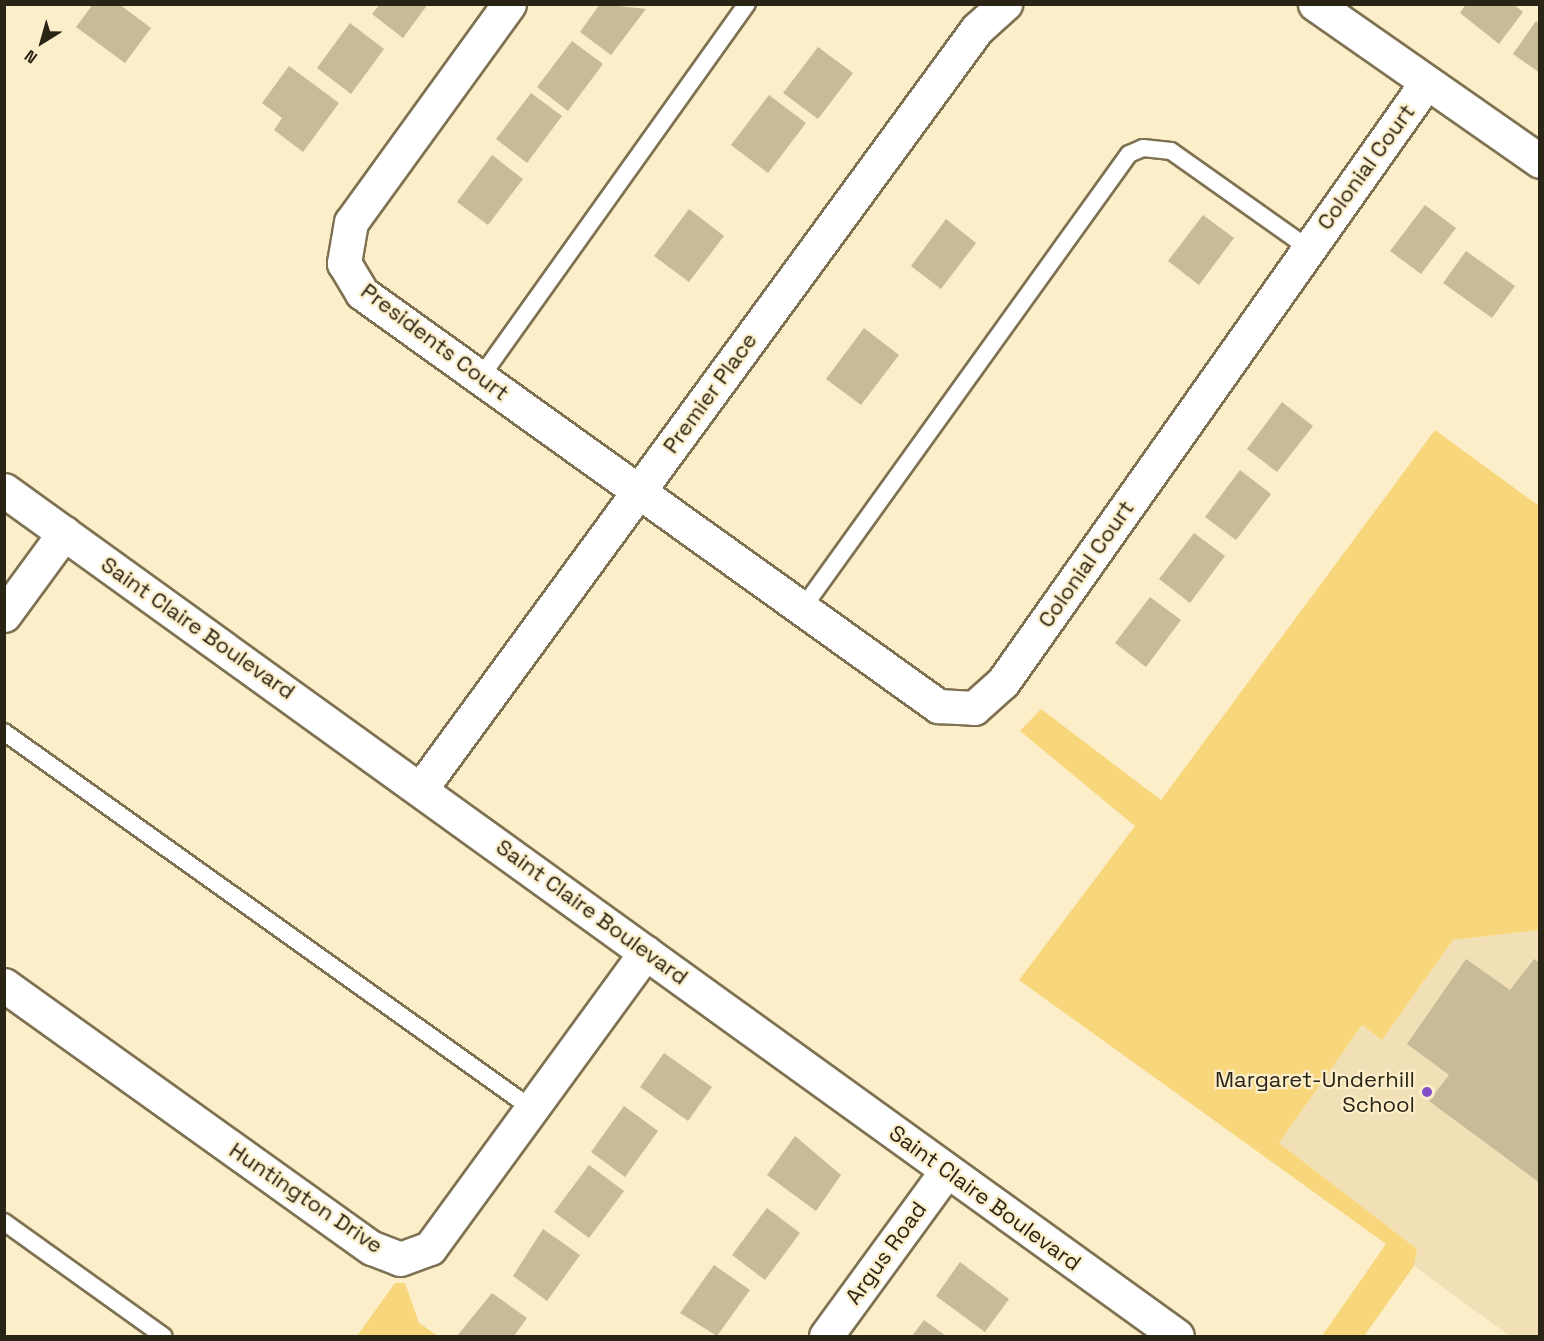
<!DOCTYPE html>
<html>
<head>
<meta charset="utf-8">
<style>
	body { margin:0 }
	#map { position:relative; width:1544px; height:1341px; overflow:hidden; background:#fceec9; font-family:"Space Grotesk",sans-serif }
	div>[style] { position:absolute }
	.built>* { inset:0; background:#f1e0b6 }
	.green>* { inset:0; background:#f8d67c }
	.building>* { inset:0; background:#c8bb98 }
	.roads { filter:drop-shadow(2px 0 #7f7252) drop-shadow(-2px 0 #7f7252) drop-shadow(0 2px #7f7252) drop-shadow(0 -2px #7f7252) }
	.lane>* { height:16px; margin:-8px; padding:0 8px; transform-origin:8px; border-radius:8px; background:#fff }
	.street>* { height:33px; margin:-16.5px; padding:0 16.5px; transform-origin:16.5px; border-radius:16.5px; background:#fff }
	.dots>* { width:16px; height:16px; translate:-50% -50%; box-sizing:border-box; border:3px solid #fceec9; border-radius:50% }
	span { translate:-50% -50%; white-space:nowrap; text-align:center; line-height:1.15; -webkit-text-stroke:4.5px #fceec9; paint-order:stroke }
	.street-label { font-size:22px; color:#2a2417 }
	.poi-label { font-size:22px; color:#2a2417 }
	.right { translate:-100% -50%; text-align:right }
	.frame { position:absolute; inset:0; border:6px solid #2a2417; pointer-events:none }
	.north { position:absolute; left:12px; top:12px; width:60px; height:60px; -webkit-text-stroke:4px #fceec9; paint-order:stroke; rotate:217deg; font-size:16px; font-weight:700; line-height:24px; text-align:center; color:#2a2417 }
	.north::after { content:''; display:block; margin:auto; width:21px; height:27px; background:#2a2417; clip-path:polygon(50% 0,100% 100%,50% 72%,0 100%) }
</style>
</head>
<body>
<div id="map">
	<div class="built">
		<div style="clip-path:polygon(1539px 930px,1539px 1336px,1510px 1336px,1414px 1266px,1417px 1249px,1279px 1143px,1362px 1025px,1382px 1040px,1453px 940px)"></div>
	</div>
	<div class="green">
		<div style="clip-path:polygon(1435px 430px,1539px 506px,1539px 930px,1453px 940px,1382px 1040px,1362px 1025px,1279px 1143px,1417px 1249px,1414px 1266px,1364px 1336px,1322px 1336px,1386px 1244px,1019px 980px,1135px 826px,1020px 731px,1041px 709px,1161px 800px)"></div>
		<div style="clip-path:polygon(395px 1283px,405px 1283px,419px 1323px,438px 1336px,357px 1336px)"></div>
	</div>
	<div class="building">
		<div style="clip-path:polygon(93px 4px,119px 4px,151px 28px,125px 63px,76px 27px)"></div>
		<div style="clip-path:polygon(380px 4px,428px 4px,403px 38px,372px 14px)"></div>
		<div style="clip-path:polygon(600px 4px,646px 9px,611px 55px,580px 32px)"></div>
		<div style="clip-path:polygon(1466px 4px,1513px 4px,1523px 12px,1499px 44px,1460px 13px)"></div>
		<div style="clip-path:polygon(1536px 21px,1540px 24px,1540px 73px,1513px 54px)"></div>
		<div style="clip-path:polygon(350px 23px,384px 49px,351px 94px,317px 68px)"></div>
		<div style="clip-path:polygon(572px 41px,603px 64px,568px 111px,537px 87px)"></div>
		<div style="clip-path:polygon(818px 47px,853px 73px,818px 119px,783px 93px)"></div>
		<div style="clip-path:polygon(289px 66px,339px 103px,303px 152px,274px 130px,282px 118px,262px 103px)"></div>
		<div style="clip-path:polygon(531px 93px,562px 116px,527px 163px,496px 139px)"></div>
		<div style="clip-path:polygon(769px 95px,806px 123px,768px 173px,731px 145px)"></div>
		<div style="clip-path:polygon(492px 155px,523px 179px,488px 225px,457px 202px)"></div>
		<div style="clip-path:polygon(1425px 205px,1456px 228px,1421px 274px,1390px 251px)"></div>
		<div style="clip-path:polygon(689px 209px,724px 236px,689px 282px,654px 256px)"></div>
		<div style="clip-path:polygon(1203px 215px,1234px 238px,1199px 285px,1168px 261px)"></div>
		<div style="clip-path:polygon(946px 219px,976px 243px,941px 289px,911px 266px)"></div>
		<div style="clip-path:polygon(1466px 251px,1515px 286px,1492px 318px,1443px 283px)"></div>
		<div style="clip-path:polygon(864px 328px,899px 355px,861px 405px,826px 379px)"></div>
		<div style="clip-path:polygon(1282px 402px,1313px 426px,1277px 472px,1247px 449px)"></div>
		<div style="clip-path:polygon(1240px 470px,1271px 494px,1236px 540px,1205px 517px)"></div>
		<div style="clip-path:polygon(1194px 533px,1225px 556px,1190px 603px,1159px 579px)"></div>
		<div style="clip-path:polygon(1150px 597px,1181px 620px,1146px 667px,1115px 643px)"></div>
		<div style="clip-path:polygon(1466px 959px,1510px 990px,1534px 959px,1540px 963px,1540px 1183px,1429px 1101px,1449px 1075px,1407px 1044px)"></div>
		<div style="clip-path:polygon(664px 1053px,712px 1087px,688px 1121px,640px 1087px)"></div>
		<div style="clip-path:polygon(624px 1106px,658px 1131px,625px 1177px,591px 1152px)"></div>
		<div style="clip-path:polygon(795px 1136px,841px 1175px,816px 1211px,767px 1175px)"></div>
		<div style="clip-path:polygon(589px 1165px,624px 1191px,589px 1238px,554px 1212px)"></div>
		<div style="clip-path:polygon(767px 1208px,800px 1233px,765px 1280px,732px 1255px)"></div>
		<div style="clip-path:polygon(543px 1229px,580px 1255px,547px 1301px,513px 1276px)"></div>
		<div style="clip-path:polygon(960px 1262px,1009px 1299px,985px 1332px,936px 1296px)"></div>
		<div style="clip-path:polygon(714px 1265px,750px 1290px,717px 1336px,680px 1313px)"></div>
		<div style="clip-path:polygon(492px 1293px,527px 1318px,514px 1336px,457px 1336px)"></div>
		<div style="clip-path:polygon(924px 1320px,946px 1336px,912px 1336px)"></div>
	</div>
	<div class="roads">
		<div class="lane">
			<div style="left:480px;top:378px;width:460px;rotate:-54.5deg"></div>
			<div style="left:802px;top:609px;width:560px;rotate:-54.3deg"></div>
			<div style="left:1129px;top:154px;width:15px;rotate:-23deg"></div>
			<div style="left:1143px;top:148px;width:28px;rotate:6deg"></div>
			<div style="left:1171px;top:151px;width:168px;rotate:35.3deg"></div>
			<div style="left:4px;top:732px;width:647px;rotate:35.51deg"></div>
			<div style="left:4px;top:1222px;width:196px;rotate:35.6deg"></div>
		</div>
		<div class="street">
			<div style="left:509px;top:4px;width:269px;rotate:125.9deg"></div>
			<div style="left:351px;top:222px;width:42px;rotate:99.7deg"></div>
			<div style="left:344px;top:263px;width:35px;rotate:59deg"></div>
			<div style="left:362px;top:293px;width:709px;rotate:35.64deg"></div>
			<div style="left:938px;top:706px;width:36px;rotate:3deg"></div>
			<div style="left:974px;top:708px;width:39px;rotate:-42deg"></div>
			<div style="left:1003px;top:682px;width:733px;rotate:-54.77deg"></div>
			<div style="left:1315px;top:4px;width:274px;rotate:34.9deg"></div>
			<div style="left:4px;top:490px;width:1446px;rotate:35.8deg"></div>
			<div style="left:4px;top:615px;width:102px;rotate:-53.8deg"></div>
			<div style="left:422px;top:787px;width:939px;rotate:-53.79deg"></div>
			<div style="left:977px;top:29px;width:38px;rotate:-42deg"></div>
			<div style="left:4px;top:985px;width:452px;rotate:35.6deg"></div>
			<div style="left:372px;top:1248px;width:30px;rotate:21deg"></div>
			<div style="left:400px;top:1259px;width:32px;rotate:-20deg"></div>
			<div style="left:430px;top:1248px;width:366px;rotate:-53.9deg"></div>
			<div style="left:826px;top:1336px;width:205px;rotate:-53.9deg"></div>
		</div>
	</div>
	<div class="dots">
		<div style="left:1427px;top:1092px;background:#8250c8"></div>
	</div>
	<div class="street-label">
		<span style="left:1366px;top:167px;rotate:-54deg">Colonial Court</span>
		<span style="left:435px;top:342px;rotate:37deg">Presidents Court</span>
		<span style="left:710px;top:393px;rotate:-54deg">Premier Place</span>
		<span style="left:1086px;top:564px;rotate:-55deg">Colonial Court</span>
		<span style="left:198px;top:628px;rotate:35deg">Saint Claire Boulevard</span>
		<span style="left:592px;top:912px;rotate:36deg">Saint Claire Boulevard</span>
		<span style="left:306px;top:1198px;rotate:34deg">Huntington Drive</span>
		<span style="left:985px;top:1198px;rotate:36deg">Saint Claire Boulevard</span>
		<span style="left:886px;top:1253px;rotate:-54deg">Argus Road</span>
	</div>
	<div class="poi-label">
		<span class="right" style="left:1415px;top:1092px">Margaret-Underhill<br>School</span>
	</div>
	<div class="frame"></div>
	<div class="north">N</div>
</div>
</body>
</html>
